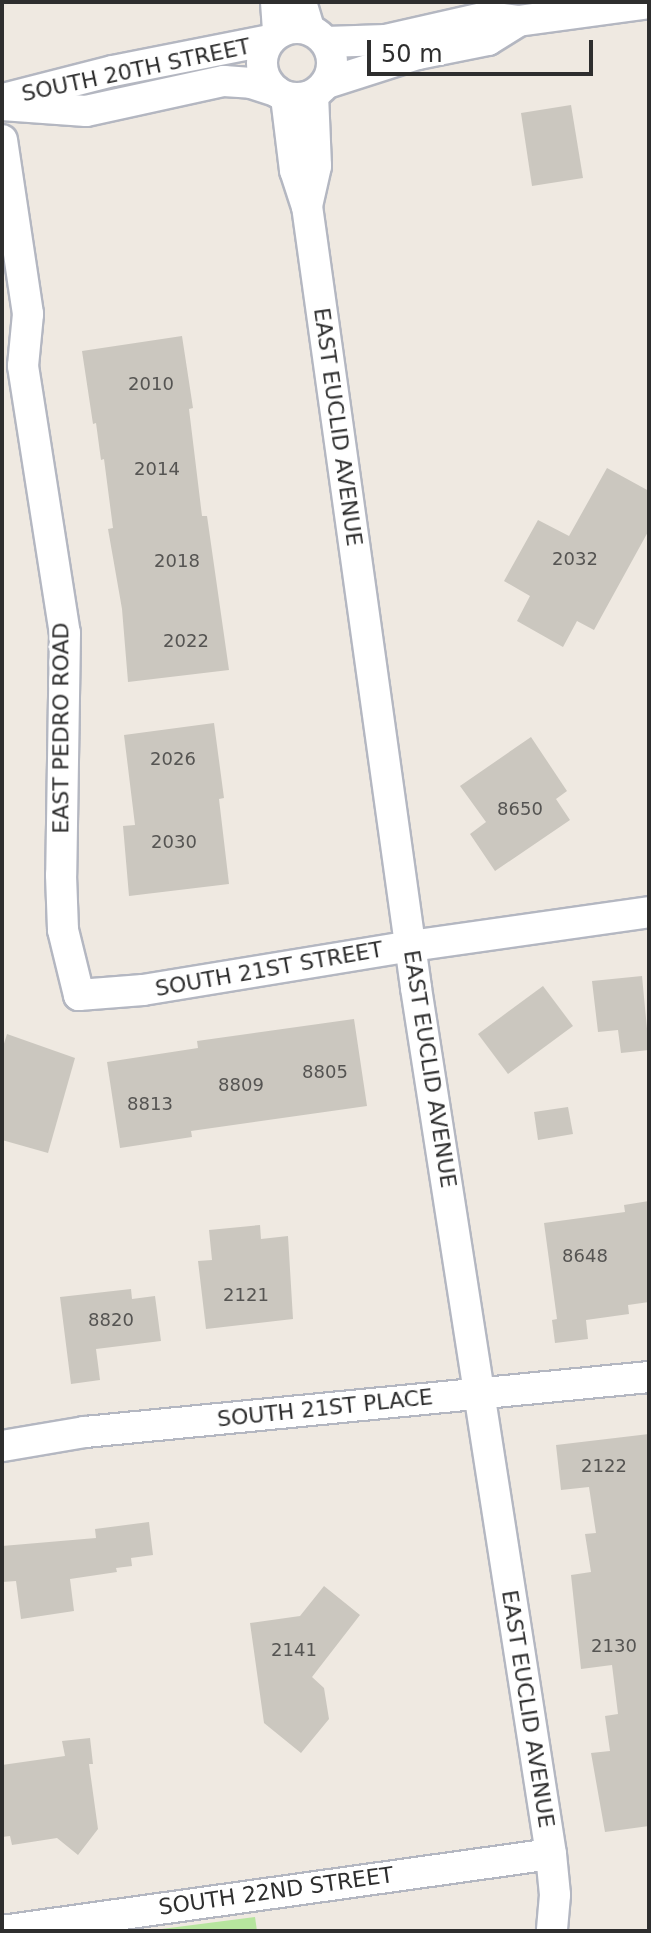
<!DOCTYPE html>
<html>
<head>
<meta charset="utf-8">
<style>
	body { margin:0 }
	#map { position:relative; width:651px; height:1933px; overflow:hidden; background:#efe9e1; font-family:"DejaVu Sans",sans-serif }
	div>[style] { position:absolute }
	.green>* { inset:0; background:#b6e59e }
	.building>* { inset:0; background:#cbc7bf }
	.roads { filter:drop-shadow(2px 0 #b4b7c1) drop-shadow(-2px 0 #b4b7c1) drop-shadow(0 2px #b4b7c1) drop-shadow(0 -2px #b4b7c1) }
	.minor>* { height:30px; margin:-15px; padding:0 15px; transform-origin:15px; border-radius:15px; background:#fff }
	.minor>.ring { margin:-15px; padding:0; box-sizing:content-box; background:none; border:30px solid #fff; border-radius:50% }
	span { translate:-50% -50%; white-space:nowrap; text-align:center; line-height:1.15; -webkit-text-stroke:6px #fff; paint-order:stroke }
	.number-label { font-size:18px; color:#555452 }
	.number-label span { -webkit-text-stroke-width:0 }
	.street-label { font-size:22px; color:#2e2e2e }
	.frame { position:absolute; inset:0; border:4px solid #2e2e2e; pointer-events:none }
	.scale { position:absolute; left:367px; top:40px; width:226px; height:36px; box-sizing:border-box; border:4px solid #2e2e2e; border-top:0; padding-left:10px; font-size:24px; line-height:28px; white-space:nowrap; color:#2e2e2e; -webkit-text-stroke:6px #fff; paint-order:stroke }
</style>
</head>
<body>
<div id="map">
	<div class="green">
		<div style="clip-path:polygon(255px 1917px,257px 1931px,146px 1931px)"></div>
	</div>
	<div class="building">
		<div style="clip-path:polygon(571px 105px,583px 178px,532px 186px,521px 113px)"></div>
		<div style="clip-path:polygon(182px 336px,193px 408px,189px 409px,202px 516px,207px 516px,229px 670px,128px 682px,122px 609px,108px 529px,113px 528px,104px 459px,101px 460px,96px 423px,93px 424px,82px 351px)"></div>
		<div style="clip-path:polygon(607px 468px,649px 491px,649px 530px,594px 630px,577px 621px,563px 647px,517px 621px,530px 596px,504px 581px,538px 520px,569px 536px)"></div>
		<div style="clip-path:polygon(214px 723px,224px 798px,219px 799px,229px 884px,129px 896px,123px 826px,135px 825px,124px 735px)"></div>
		<div style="clip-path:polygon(531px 737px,567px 791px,556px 799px,570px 820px,495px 871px,470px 834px,486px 822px,460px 786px)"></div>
		<div style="clip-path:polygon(642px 976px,649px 1050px,621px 1053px,618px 1030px,598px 1032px,592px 981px)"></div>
		<div style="clip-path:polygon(543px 986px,573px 1026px,508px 1074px,478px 1034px)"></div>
		<div style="clip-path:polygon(354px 1019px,367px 1106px,191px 1131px,192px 1137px,120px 1148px,107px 1062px,198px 1048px,197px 1041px)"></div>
		<div style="clip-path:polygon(7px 1034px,75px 1058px,48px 1153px,2px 1140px,2px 1050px)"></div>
		<div style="clip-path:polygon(568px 1107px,573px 1134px,538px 1140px,534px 1112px)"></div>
		<div style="clip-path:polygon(649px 1201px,649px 1302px,628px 1305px,629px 1314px,586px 1320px,588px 1339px,555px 1343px,552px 1320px,557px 1319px,544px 1223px,625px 1212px,624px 1205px)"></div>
		<div style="clip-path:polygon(260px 1225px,261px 1239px,288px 1236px,293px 1319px,206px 1329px,198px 1261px,212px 1260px,209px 1230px)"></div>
		<div style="clip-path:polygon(131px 1289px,132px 1299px,155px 1296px,161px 1341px,96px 1349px,100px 1380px,71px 1384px,60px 1297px)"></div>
		<div style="clip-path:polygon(649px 1434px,649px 1826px,605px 1832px,591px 1753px,610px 1751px,605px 1716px,618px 1714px,612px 1665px,581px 1669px,571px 1575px,591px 1572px,585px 1534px,596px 1533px,589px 1487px,561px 1490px,556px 1445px)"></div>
		<div style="clip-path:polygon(149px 1522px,153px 1555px,131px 1558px,132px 1566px,116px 1568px,117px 1572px,70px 1579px,74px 1611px,21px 1619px,16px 1581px,2px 1582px,2px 1546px,96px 1538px,95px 1529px)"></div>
		<div style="clip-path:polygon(324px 1586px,360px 1615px,312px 1677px,324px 1688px,329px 1719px,301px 1753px,264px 1723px,250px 1623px,300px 1616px)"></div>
		<div style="clip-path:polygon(90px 1738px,93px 1764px,89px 1764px,98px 1829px,78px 1855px,57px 1838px,12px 1845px,10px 1836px,2px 1837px,2px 1765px,65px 1756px,62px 1741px)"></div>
	</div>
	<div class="roads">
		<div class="minor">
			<div style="left:276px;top:2px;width:31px;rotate:86deg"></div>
			<div style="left:301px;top:2px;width:28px;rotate:73deg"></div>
			<div class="ring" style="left:262px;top:28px;width:40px;height:40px"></div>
			<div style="left:326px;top:42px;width:60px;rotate:-1.9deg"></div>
			<div style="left:386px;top:40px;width:104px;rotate:-12.8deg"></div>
			<div style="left:487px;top:17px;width:31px;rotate:7deg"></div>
			<div style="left:518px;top:21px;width:132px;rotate:-7.8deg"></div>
			<div style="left:327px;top:83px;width:96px;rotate:-17.7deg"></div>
			<div style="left:418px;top:54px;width:71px;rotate:-11.3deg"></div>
			<div style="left:488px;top:40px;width:36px;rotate:-32deg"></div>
			<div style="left:286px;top:97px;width:74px;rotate:83deg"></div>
			<div style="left:295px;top:170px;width:38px;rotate:72deg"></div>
			<div style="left:307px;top:206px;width:790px;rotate:82.06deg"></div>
			<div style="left:416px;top:988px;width:876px;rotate:81.14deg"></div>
			<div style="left:551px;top:1854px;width:41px;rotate:84.4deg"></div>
			<div style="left:555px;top:1895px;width:36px;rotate:95deg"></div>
			<div style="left:7px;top:98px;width:109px;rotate:-14.3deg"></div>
			<div style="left:113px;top:71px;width:160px;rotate:-11.2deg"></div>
			<div style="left:2px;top:105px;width:84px;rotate:4.1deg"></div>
			<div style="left:86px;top:111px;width:141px;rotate:-12.3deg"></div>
			<div style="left:224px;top:81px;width:27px;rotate:4deg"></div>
			<div style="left:251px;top:83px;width:26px;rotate:18deg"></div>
			<div style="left:2px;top:140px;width:176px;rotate:81.5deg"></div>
			<div style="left:28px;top:314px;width:52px;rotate:95.5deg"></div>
			<div style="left:23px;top:366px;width:270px;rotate:81.1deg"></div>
			<div style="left:65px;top:633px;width:242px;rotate:90.9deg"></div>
			<div style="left:61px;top:875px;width:55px;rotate:87.9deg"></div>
			<div style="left:63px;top:930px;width:67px;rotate:76.2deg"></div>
			<div style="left:79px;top:995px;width:64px;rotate:-4.5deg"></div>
			<div style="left:143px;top:990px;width:272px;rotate:-9.3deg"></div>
			<div style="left:411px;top:946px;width:240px;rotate:-8.1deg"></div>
			<div style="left:307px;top:206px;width:41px;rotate:-77.3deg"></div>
			<div style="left:316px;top:166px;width:71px;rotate:-92.4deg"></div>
			<div style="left:2px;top:1446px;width:84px;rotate:-9.6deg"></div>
			<div style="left:85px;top:1432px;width:567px;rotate:-5.57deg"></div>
			<div style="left:2px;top:1931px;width:554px;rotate:-7.98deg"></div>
		</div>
	</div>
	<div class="number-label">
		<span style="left:151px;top:384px">2010</span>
		<span style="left:157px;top:469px">2014</span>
		<span style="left:575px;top:559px">2032</span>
		<span style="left:177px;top:561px">2018</span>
		<span style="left:186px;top:641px">2022</span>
		<span style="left:173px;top:759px">2026</span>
		<span style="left:520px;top:809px">8650</span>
		<span style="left:174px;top:842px">2030</span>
		<span style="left:325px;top:1072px">8805</span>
		<span style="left:241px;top:1085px">8809</span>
		<span style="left:150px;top:1104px">8813</span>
		<span style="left:585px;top:1256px">8648</span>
		<span style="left:246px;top:1295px">2121</span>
		<span style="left:111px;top:1320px">8820</span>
		<span style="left:604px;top:1466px">2122</span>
		<span style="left:614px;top:1646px">2130</span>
		<span style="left:294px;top:1650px">2141</span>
	</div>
	<div class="street-label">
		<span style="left:136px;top:70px;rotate:-12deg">SOUTH 20TH STREET</span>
		<span style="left:338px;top:427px;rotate:82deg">EAST EUCLID AVENUE</span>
		<span style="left:61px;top:728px;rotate:-90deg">EAST PEDRO ROAD</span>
		<span style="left:269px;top:969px;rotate:-10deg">SOUTH 21ST STREET</span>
		<span style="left:430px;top:1069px;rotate:81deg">EAST EUCLID AVENUE</span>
		<span style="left:325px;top:1408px;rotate:-6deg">SOUTH 21ST PLACE</span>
		<span style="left:528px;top:1709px;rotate:81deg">EAST EUCLID AVENUE</span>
		<span style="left:276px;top:1891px;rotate:-8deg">SOUTH 22ND STREET</span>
	</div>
	<div class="frame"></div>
	<div class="scale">50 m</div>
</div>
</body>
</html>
